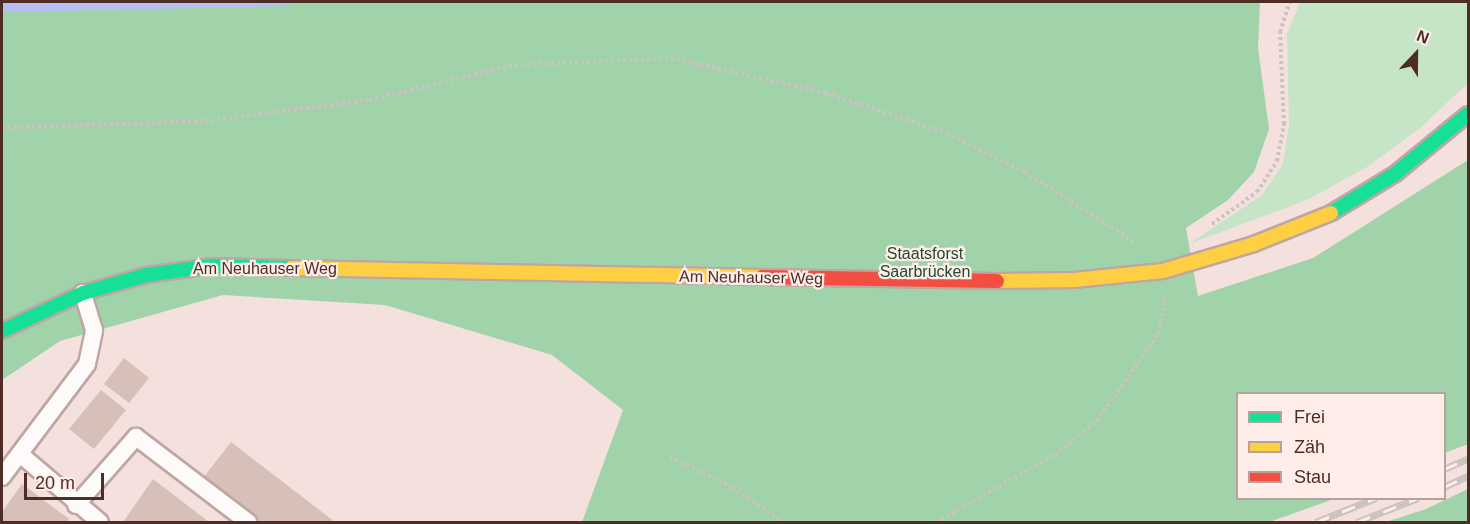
<!DOCTYPE html>
<html>
<head>
<meta charset="utf-8">
<style>
	body { margin:0 }
	#map { position:relative; width:1470px; height:524px; overflow:hidden; background:#f4e1de; font-family:Arial,sans-serif }
	div>[style] { position:absolute }
	.green>* { inset:0; background:#c6e4c6 }
	.forest>* { inset:0; background:#a1d3aa }
	.stream>* { height:8px; margin:-4px; padding:0 4px; transform-origin:4px; border-radius:4px; background:#b6bef3 }
	.building>* { inset:0; background:#d6c0b7 }
	.path>* { height:4px; margin-top:-2px; transform-origin:0; background:repeating-linear-gradient(90deg,#ccc3c1 0 3px,transparent 0 6px) }
	.roads { filter:drop-shadow(2px 0 #bea7a3) drop-shadow(-2px 0 #bea7a3) drop-shadow(0 2px #bea7a3) drop-shadow(0 -2px #bea7a3) }
	.lane>* { height:16px; margin:-8px; padding:0 8px; transform-origin:8px; border-radius:8px; background:#fdfafa }
	.fast>* { height:14px; margin:-7px; padding:0 7px; transform-origin:7px; border-radius:7px; background:#16e098 }
	.slow>* { height:14px; margin:-7px; padding:0 7px; transform-origin:7px; border-radius:7px; background:#ffcf43 }
	.jam>* { height:14px; margin:-7px; padding:0 7px; transform-origin:7px; border-radius:7px; background:#f24e42 }
	.rail>* { height:7px; margin-top:-3.5px; transform-origin:0; background:repeating-linear-gradient(90deg,#ffede9 0 14px,#c9c2c0 0 28px); box-sizing:border-box; border-block:2px solid #c9c2c0 }
	span { translate:-50% -50%; white-space:nowrap; text-align:center; line-height:1.15; -webkit-text-stroke:4.5px #ffede9; paint-order:stroke }
	.park-label { font-size:16px; color:#204b2e }
	.street-label { font-size:16px; color:#4e2d27 }
	.frame { position:absolute; inset:0; border:3px solid #4e2d27; pointer-events:none }
	.legend { position:absolute; left:1236px; top:392px; width:210px; height:108px; box-sizing:border-box; background:#ffede9; border:2px solid #b8a09b; margin:0; padding:8px 10px; list-style:none; font-size:18px; color:#4e2d27 }
	.legend li { display:flex; align-items:center; gap:12px; height:30px }
	.legend b { width:30px; border:2px solid #b8a09b }
	.north { position:absolute; left:1386px; top:24px; width:60px; height:60px; -webkit-text-stroke:4px #ffede9; paint-order:stroke; rotate:22deg; font-size:16px; font-weight:700; line-height:24px; text-align:center; color:#4e2d27 }
	.north::after { content:''; display:block; margin:auto; width:21px; height:27px; background:#4e2d27; clip-path:polygon(50% 0,100% 100%,50% 72%,0 100%) }
	.scale { position:absolute; left:24px; top:473px; width:80px; height:27px; box-sizing:border-box; border:3px solid #4e2d27; border-top:0; padding-left:8px; font-size:18px; line-height:21px; white-space:nowrap; color:#4e2d27; -webkit-text-stroke:4px #ffede9; paint-order:stroke }
</style>
</head>
<body>
<div id="map">
	<div class="green">
		<div style="clip-path:polygon(1300px 2px,1468px 2px,1468px 83px,1420px 128px,1367px 167px,1309px 199px,1189px 244px,1262px 195px,1283px 164px,1289px 125px,1287px 34px)"></div>
	</div>
	<div class="forest">
		<div style="clip-path:polygon(2px 2px,1260px 2px,1258px 48px,1269px 129px,1254px 172px,1228px 200px,1186px 228px,1198px 296px,1313px 258px,1468px 160px,1468px 444px,1445px 453px,1444px 394px,1238px 394px,1238px 498px,1334px 499px,1269px 522px,582px 522px,623px 410px,552px 355px,385px 305px,223px 295px,60px 341px,2px 380px)"></div>
		<div style="clip-path:polygon(1468px 489px,1468px 522px,1386px 522px,1426px 509px)"></div>
	</div>
	<div class="stream">
		<div style="left:2px;top:8px;width:286px;rotate:-1.2deg"></div>
	</div>
	<div class="building">
		<div style="clip-path:polygon(124px 358px,149px 378px,129px 403px,104px 384px)"></div>
		<div style="clip-path:polygon(101px 390px,126px 410px,94px 449px,69px 429px)"></div>
		<div style="clip-path:polygon(231px 442px,335px 522px,261px 522px,203px 478px)"></div>
		<div style="clip-path:polygon(153px 479px,209px 522px,123px 522px)"></div>
		<div style="clip-path:polygon(22px 484px,69px 519px,67px 522px,2px 522px,2px 512px)"></div>
	</div>
	<div class="path">
		<div style="left:2px;top:128px;width:203px;rotate:-2deg"></div>
		<div style="left:205px;top:121px;width:165px;rotate:-7.3deg"></div>
		<div style="left:369px;top:100px;width:150px;rotate:-13.5deg"></div>
		<div style="left:515px;top:65px;width:156px;rotate:-2.6deg"></div>
		<div style="left:671px;top:58px;width:159px;rotate:12.7deg"></div>
		<div style="left:826px;top:93px;width:127px;rotate:18.3deg"></div>
		<div style="left:947px;top:133px;width:87px;rotate:26.6deg"></div>
		<div style="left:1025px;top:172px;width:132px;rotate:32.6deg"></div>
		<div style="left:1212px;top:224px;width:55px;rotate:-35.4deg"></div>
		<div style="left:1257px;top:192px;width:37px;rotate:-57deg"></div>
		<div style="left:1277px;top:161px;width:38px;rotate:-79deg"></div>
		<div style="left:1284px;top:124px;width:92px;rotate:-92.5deg"></div>
		<div style="left:1280px;top:32px;width:32px;rotate:-72deg"></div>
		<div style="left:670px;top:457px;width:70px;rotate:25.5deg"></div>
		<div style="left:733px;top:487px;width:60px;rotate:35.5deg"></div>
		<div style="left:936px;top:522px;width:137px;rotate:-29.4deg"></div>
		<div style="left:1055px;top:455px;width:54px;rotate:-39deg"></div>
		<div style="left:1097px;top:421px;width:106px;rotate:-55deg"></div>
		<div style="left:1158px;top:334px;width:37px;rotate:-79deg"></div>
	</div>
	<div class="roads">
		<div class="lane">
			<div style="left:20px;top:454px;width:105px;rotate:40.4deg"></div>
			<div style="left:2px;top:477px;width:141px;rotate:-53deg"></div>
			<div style="left:87px;top:364px;width:35px;rotate:-78deg"></div>
			<div style="left:94px;top:330px;width:39px;rotate:-107deg"></div>
			<div style="left:76px;top:505px;width:91px;rotate:-48.6deg"></div>
			<div style="left:136px;top:437px;width:141px;rotate:37.2deg"></div>
		</div>
		<div class="fast">
			<div style="left:1331px;top:213px;width:75px;rotate:-31.4deg"></div>
			<div style="left:1395px;top:174px;width:94px;rotate:-39.4deg"></div>
			<div style="left:2px;top:331px;width:89px;rotate:-25.1deg"></div>
			<div style="left:83px;top:293px;width:66px;rotate:-15.9deg"></div>
			<div style="left:146px;top:275px;width:67px;rotate:-7.8deg"></div>
			<div style="left:212px;top:266px;width:79px;rotate:1.5deg"></div>
		</div>
		<div class="slow">
			<div style="left:291px;top:268px;width:471px;rotate:1.1deg"></div>
			<div style="left:997px;top:281px;width:77px;rotate:-0.7deg"></div>
			<div style="left:1074px;top:280px;width:89px;rotate:-5.8deg"></div>
			<div style="left:1163px;top:271px;width:95px;rotate:-16.5deg"></div>
			<div style="left:1254px;top:244px;width:83px;rotate:-21.9deg"></div>
		</div>
		<div class="jam">
			<div style="left:762px;top:277px;width:235px;rotate:1deg"></div>
		</div>
	</div>
	<div class="rail">
		<div style="left:1444px;top:469px;width:26px;rotate:-23deg"></div>
		<div style="left:1444px;top:487px;width:26px;rotate:-25deg"></div>
		<div style="left:1316px;top:522px;width:65px;rotate:-21.8deg"></div>
		<div style="left:1357px;top:522px;width:66px;rotate:-21.5deg"></div>
	</div>
	<div class="park-label">
		<span style="left:925px;top:263px">Staatsforst<br>Saarbrücken</span>
	</div>
	<div class="street-label">
		<span style="left:265px;top:269px">Am Neuhauser Weg</span>
		<span style="left:751px;top:278px;rotate:1deg">Am Neuhauser Weg</span>
	</div>
	<div class="frame"></div>
	<ul class="legend">
	<li><b style="height:8px;background:#16e098"></b>Frei</li>
	<li><b style="height:8px;background:#ffcf43"></b>Zäh</li>
	<li><b style="height:8px;background:#f24e42"></b>Stau</li>
	</ul>
	<div class="north">N</div>
	<div class="scale">20 m</div>
</div>
</body>
</html>
